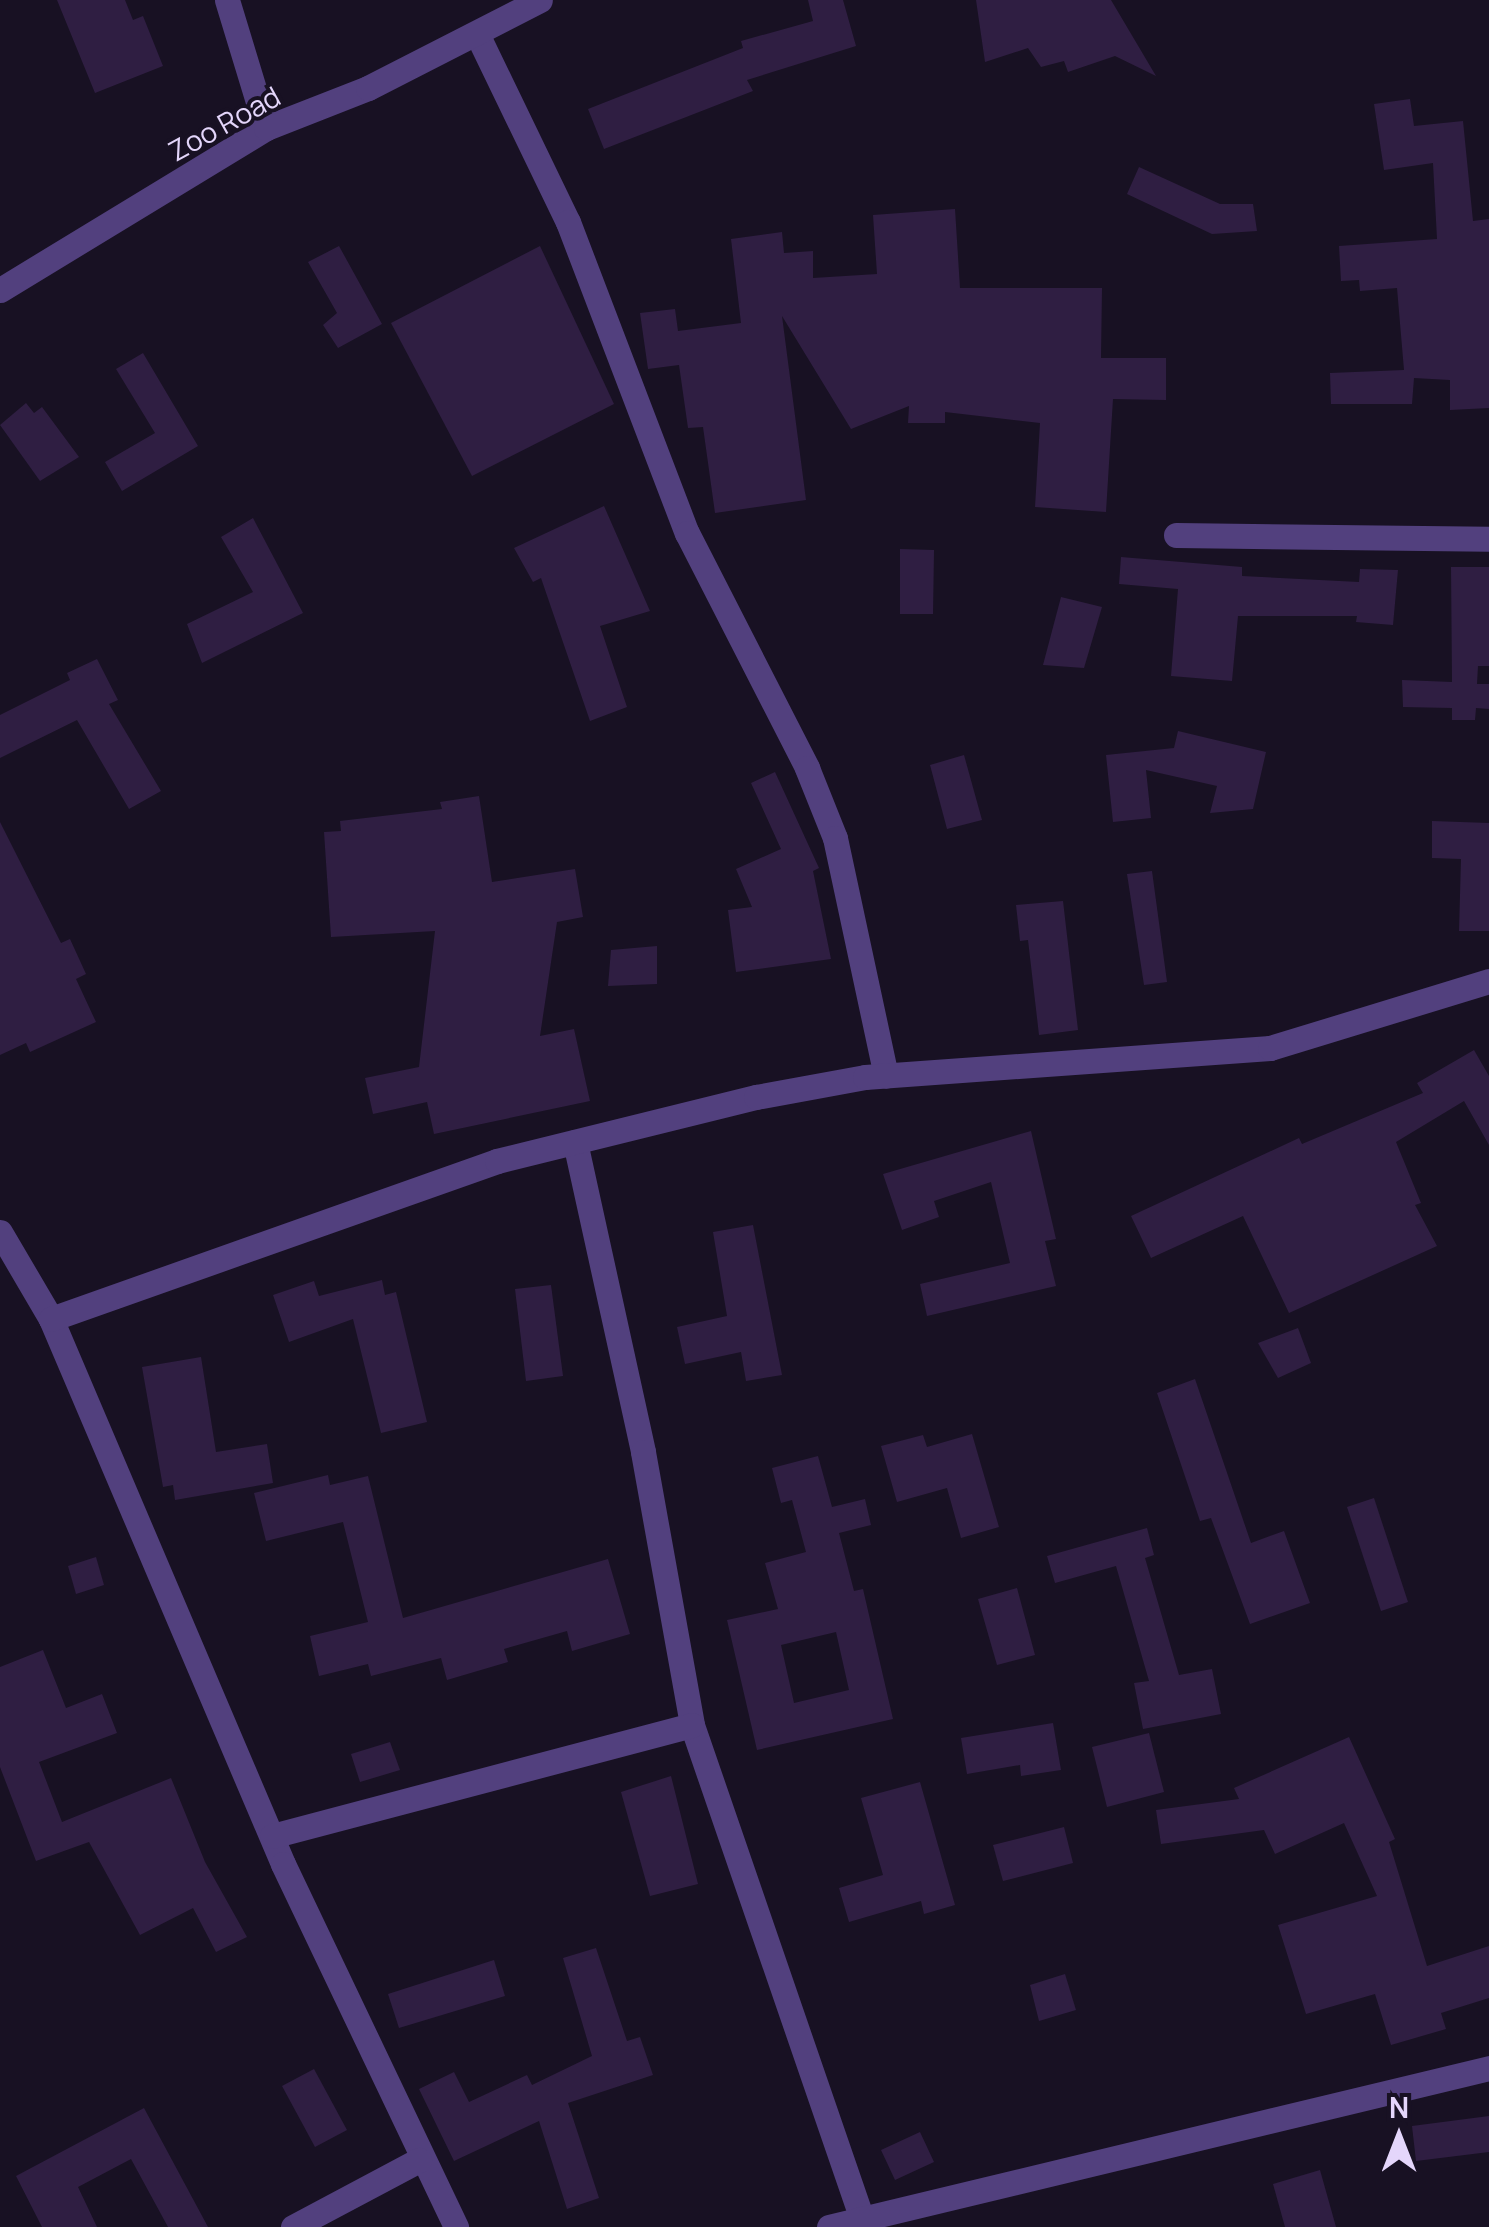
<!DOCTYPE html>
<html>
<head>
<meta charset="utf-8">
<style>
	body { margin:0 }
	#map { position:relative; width:1489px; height:2227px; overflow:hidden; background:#181123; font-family:Manrope,sans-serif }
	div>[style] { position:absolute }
	.building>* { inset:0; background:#2f1e42 }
	.minor>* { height:25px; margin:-12.5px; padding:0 12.5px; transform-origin:12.5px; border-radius:12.5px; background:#52407e }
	span { translate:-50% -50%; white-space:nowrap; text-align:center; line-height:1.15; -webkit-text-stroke:8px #181123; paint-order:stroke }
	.street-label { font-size:28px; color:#e4d6fb }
	.north { position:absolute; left:1349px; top:2087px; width:100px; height:100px; -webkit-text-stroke:8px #181123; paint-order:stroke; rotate:0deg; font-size:28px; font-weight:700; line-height:40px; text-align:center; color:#e4d6fb }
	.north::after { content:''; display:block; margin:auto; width:35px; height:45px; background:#e4d6fb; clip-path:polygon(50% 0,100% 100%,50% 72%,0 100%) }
</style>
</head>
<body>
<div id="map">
	<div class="building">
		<div style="clip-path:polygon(57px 0,125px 0,133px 20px,143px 16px,163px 66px,95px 93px)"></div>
		<div style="clip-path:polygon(808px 0,843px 0,856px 46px,747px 80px,753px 91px,604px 149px,588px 109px,743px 48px,741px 41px,813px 21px)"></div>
		<div style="clip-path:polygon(976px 0,1111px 0,1156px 76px,1115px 56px,1068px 72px,1064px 61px,1041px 67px,1028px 48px,985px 62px)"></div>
		<div style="clip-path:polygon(1410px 99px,1414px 126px,1463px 121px,1473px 221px,1489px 219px,1489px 408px,1450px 410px,1450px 380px,1414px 378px,1412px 404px,1331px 404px,1330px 373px,1404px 370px,1397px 288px,1360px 291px,1359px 280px,1341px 281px,1339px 246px,1437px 239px,1433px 163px,1384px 170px,1374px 104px)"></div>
		<div style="clip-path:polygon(1139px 167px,1220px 204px,1253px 204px,1257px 231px,1212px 234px,1127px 194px)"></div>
		<div style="clip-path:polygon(955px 209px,960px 288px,1102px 288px,1101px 358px,1166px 358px,1166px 400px,1113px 399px,1106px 512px,1035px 507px,1040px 423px,945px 412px,945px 423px,908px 423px,909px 406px,851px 429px,782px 316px,806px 500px,715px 513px,703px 427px,688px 428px,679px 365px,648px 369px,640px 313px,675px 309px,678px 331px,741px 323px,731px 239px,782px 232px,784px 253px,813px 251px,813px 278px,877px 274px,873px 215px)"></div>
		<div style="clip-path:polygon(339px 246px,382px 324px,338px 348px,323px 325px,337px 313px,308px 262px)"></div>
		<div style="clip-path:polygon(540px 246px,614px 404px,472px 476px,391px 323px)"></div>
		<div style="clip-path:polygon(143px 353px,198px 446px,122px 491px,105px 462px,155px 433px,116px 369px)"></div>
		<div style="clip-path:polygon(26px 403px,34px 413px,42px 407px,79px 457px,40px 481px,0 425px)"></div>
		<div style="clip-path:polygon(604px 506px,650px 611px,600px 626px,627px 707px,590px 721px,541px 578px,533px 582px,514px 548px)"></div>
		<div style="clip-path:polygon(253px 518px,303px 613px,202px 663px,187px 624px,253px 592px,221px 537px)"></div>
		<div style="clip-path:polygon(900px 549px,934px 550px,933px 614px,900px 614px)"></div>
		<div style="clip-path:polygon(1121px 557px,1242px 567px,1242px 576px,1359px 582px,1360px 569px,1398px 570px,1393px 625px,1356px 622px,1357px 616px,1238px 616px,1232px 681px,1171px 676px,1178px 589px,1119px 584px)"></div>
		<div style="clip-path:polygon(1451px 567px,1489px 567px,1489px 666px,1478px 666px,1477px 684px,1489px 684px,1489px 709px,1476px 708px,1475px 720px,1452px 720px,1452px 708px,1403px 707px,1402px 680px,1452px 682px)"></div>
		<div style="clip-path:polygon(1061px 597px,1102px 607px,1084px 668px,1043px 665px)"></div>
		<div style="clip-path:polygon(97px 659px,118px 700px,109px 704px,161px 791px,129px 809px,77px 720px,0 758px,0 715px,70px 680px,67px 673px)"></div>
		<div style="clip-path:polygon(1178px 731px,1266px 752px,1253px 809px,1210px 813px,1217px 786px,1146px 770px,1151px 818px,1113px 822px,1106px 755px,1174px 748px)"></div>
		<div style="clip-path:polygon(964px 755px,982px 820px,947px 829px,930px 765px)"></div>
		<div style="clip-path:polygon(775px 772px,819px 868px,813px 871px,831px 959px,736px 972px,728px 910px,752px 907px,736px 869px,781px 849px,751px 783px)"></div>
		<div style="clip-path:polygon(479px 796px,492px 882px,575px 869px,583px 917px,557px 922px,540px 1036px,574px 1029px,590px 1101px,434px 1134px,427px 1102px,373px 1114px,365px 1078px,419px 1067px,435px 931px,331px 937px,324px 832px,341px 831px,340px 821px,442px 809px,440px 802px)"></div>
		<div style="clip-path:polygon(1432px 821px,1489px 823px,1489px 931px,1459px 931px,1461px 859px,1432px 858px)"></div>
		<div style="clip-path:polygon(0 822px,61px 943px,70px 939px,86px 974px,76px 979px,96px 1022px,30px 1052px,26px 1043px,0 1055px)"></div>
		<div style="clip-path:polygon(1152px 871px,1167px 982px,1144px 985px,1127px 874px)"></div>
		<div style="clip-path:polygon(1063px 901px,1078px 1030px,1039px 1035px,1028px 940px,1020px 941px,1016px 905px)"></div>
		<div style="clip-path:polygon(657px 946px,657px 984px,608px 986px,611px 950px)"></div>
		<div style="clip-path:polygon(1474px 1050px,1489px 1076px,1489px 1145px,1464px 1101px,1396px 1142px,1421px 1203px,1415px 1205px,1437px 1246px,1289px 1313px,1243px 1216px,1151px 1258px,1131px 1216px,1299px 1138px,1302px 1144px,1423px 1093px,1417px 1083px)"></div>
		<div style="clip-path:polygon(1031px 1131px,1056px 1239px,1045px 1241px,1056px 1286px,927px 1316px,920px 1284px,1010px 1263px,991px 1182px,934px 1201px,939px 1217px,902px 1230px,883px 1174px)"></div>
		<div style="clip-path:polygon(753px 1225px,782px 1375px,746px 1381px,741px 1352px,685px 1364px,677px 1327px,727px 1316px,713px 1232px)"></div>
		<div style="clip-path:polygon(382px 1280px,385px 1295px,396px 1292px,427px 1422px,381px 1433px,353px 1319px,289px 1342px,273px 1295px,314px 1281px,319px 1296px)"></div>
		<div style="clip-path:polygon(551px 1285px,563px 1376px,526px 1381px,515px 1289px)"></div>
		<div style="clip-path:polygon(1298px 1328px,1311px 1363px,1278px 1378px,1258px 1343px)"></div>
		<div style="clip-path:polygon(201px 1357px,216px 1452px,267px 1444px,273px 1483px,175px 1500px,173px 1485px,163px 1487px,142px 1367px)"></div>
		<div style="clip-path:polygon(1195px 1379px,1251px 1543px,1284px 1531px,1310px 1603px,1250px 1624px,1211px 1518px,1200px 1521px,1157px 1393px)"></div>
		<div style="clip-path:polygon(972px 1434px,999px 1527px,961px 1538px,947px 1488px,897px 1502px,881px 1446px,923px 1435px,927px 1447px)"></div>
		<div style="clip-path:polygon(evenodd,818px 1456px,832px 1507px,865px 1499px,871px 1525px,839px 1533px,854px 1591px,863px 1589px,893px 1719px,757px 1750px,727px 1620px,778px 1609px,765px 1563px,806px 1552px,792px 1500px,781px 1503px,772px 1468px,818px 1456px,836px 1632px,849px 1690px,794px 1703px,781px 1645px,836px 1632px)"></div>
		<div style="clip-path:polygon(328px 1475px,330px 1485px,368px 1476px,403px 1618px,608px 1559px,630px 1634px,572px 1651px,567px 1631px,504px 1649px,508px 1662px,447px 1680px,441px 1658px,371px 1676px,368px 1664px,319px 1676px,310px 1636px,368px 1622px,343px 1522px,266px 1541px,254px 1493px)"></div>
		<div style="clip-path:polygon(1374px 1498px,1408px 1602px,1381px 1611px,1347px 1507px)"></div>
		<div style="clip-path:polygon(1147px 1528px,1154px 1555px,1145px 1558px,1179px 1675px,1212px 1669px,1221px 1714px,1143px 1729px,1134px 1683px,1149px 1681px,1116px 1566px,1055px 1583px,1047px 1556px)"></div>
		<div style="clip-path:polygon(96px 1557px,104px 1585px,76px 1594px,68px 1566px)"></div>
		<div style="clip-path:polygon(1017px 1588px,1035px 1655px,997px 1665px,978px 1599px)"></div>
		<div style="clip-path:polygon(43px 1650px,66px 1708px,102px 1694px,117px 1733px,39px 1762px,62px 1822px,171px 1778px,205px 1862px,247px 1937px,216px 1952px,193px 1908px,140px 1935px,89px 1842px,36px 1861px,0 1767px,0 1667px)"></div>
		<div style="clip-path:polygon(1053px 1723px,1061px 1770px,1021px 1776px,1020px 1765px,967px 1774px,961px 1738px)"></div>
		<div style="clip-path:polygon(1149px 1733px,1164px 1792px,1107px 1807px,1092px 1747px)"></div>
		<div style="clip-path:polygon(1349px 1737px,1395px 1839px,1389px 1842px,1427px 1966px,1489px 1946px,1489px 1998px,1441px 2013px,1446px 2029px,1391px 2045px,1375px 1994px,1306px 2014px,1278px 1925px,1377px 1896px,1344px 1823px,1275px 1854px,1264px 1830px,1161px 1844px,1156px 1810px,1239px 1799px,1234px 1788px)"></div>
		<div style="clip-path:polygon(390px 1742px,400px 1770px,360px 1782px,351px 1754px)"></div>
		<div style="clip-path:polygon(671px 1776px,698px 1884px,650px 1896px,621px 1792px)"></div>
		<div style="clip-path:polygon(920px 1782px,955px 1905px,924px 1914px,921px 1901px,849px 1922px,839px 1888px,883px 1875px,861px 1798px)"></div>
		<div style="clip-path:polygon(1064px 1827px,1073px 1863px,1003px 1881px,993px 1845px)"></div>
		<div style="clip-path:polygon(596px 1948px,627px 2041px,640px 2037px,653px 2075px,568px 2103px,599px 2198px,567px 2209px,539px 2121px,454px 2161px,419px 2089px,454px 2072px,469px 2102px,527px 2075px,532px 2085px,592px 2056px,563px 1958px)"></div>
		<div style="clip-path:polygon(494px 1960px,505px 1996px,399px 2028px,388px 1994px)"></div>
		<div style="clip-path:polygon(1065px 1974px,1076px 2010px,1039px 2021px,1030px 1985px)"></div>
		<div style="clip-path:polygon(314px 2069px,347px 2130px,315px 2147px,282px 2086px)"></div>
		<div style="clip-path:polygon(144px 2108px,208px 2227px,168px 2227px,131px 2159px,78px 2187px,97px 2227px,42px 2227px,16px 2176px)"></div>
		<div style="clip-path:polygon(1489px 2116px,1489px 2152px,1416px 2161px,1412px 2126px)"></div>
		<div style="clip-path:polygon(920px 2132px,934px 2162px,895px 2180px,881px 2150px)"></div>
		<div style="clip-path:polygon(1320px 2170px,1336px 2227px,1285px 2227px,1273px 2184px)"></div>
	</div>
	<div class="minor">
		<div style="left:227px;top:0;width:134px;rotate:73.1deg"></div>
		<div style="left:478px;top:36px;width:207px;rotate:64.2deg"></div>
		<div style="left:568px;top:222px;width:333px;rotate:69.1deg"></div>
		<div style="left:687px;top:533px;width:264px;rotate:62.9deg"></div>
		<div style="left:807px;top:768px;width:75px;rotate:68.2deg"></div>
		<div style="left:835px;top:838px;width:243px;rotate:77.9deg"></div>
		<div style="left:0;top:290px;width:311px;rotate:-31.3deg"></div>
		<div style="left:266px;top:128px;width:110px;rotate:-21.4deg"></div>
		<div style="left:368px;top:88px;width:193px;rotate:-27.1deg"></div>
		<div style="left:1176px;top:535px;width:313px;rotate:0.7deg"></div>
		<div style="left:575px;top:1142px;width:317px;rotate:77.6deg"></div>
		<div style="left:643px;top:1452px;width:277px;rotate:79.8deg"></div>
		<div style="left:692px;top:1725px;width:522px;rotate:71.01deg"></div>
		<div style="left:0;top:1232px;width:101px;rotate:59.6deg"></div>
		<div style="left:51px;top:1319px;width:592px;rotate:66.94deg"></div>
		<div style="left:283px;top:1864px;width:402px;rotate:64.5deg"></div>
		<div style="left:51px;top:1319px;width:473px;rotate:-19.5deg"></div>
		<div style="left:497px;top:1161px;width:267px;rotate:-13.9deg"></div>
		<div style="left:756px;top:1097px;width:111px;rotate:-10.4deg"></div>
		<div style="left:865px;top:1077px;width:406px;rotate:-4.1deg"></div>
		<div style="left:1270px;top:1048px;width:229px;rotate:-17deg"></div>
		<div style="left:272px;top:1836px;width:434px;rotate:-14.8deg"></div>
		<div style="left:293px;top:2227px;width:143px;rotate:-28deg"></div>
		<div style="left:829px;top:2227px;width:679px;rotate:-13.54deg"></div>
	</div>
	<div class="street-label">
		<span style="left:224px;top:123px;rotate:-29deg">Zoo Road</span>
	</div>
	<div class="north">N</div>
</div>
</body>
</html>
